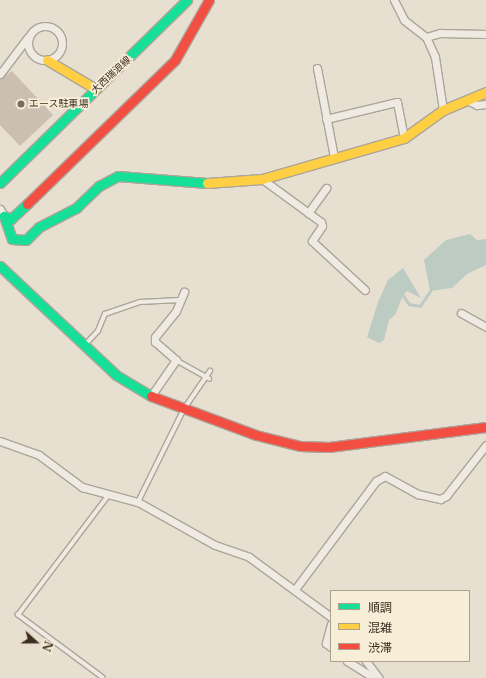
<!DOCTYPE html>
<html>
<head>
<meta charset="utf-8">
<style>
	body { margin:0 }
	#map { position:relative; width:486px; height:678px; overflow:hidden; background:#e7e0d1; font-family:"Libre Baskerville","Noto Sans JP",serif }
	div>[style] { position:absolute }
	.water>* { inset:0; background:#bcccc2 }
	.stream>* { height:2.5px; margin:-1.25px; padding:0 1.25px; transform-origin:1.25px; border-radius:1.25px; background:#bcccc2 }
	.building>* { inset:0; background:#cbbfb2 }
	.roads { filter:drop-shadow(1px 0 #ada599) drop-shadow(-1px 0 #ada599) drop-shadow(0 1px #ada599) drop-shadow(0 -1px #ada599) }
	.lane>* { height:3.5px; margin:-1.75px; padding:0 1.75px; transform-origin:1.75px; border-radius:1.75px; background:#efebe3 }
	.street>* { height:7px; margin:-3.5px; padding:0 3.5px; transform-origin:3.5px; border-radius:3.5px; background:#efebe3 }
	.street>.ring { margin:-3.5px; padding:0; box-sizing:content-box; background:none; border:7px solid #efebe3; border-radius:50% }
	.fast>* { height:9px; margin:-4.5px; padding:0 4.5px; transform-origin:4.5px; border-radius:4.5px; background:#16e098 }
	.slow>* { height:9px; margin:-4.5px; padding:0 4.5px; transform-origin:4.5px; border-radius:4.5px; background:#ffcf43 }
	.jam>* { height:9px; margin:-4.5px; padding:0 4.5px; transform-origin:4.5px; border-radius:4.5px; background:#f24e42 }
	.dots>* { width:11px; height:11px; translate:-50% -50%; box-sizing:border-box; border:2px solid #f7eed8; border-radius:50% }
	span { translate:-50% -50%; white-space:nowrap; text-align:center; line-height:1.15; -webkit-text-stroke:3.5px #f7eed8; paint-order:stroke }
	.street-label { font-size:10px; color:#3d2e20 }
	.poi-label { font-size:10px; color:#3d2e20 }
	.left { translate:0 -50%; text-align:left }
	.legend { position:absolute; left:330px; top:590px; width:140px; height:72px; box-sizing:border-box; background:#f7eed8; border:1px solid #ada18e; margin:0; padding:5px 7px; list-style:none; font-size:12px; color:#3d2e20 }
	.legend li { display:flex; align-items:center; gap:8px; height:20px }
	.legend b { width:20px; border:1px solid #ada18e }
	.north { position:absolute; left:16px; top:622px; width:40px; height:40px; -webkit-text-stroke:3px #f7eed8; paint-order:stroke; rotate:111deg; font-size:11px; font-weight:700; line-height:16px; text-align:center; color:#3d2e20 }
	.north::after { content:''; display:block; margin:auto; width:14px; height:18px; background:#3d2e20; clip-path:polygon(50% 0,100% 100%,50% 72%,0 100%) }
</style>
</head>
<body>
<div id="map">
	<div class="water">
		<div style="clip-path:polygon(470px 234px,477px 240px,486px 239px,486px 265px,467px 274px,452px 288px,430px 291px,424px 260px,446px 240px)"></div>
		<div style="clip-path:polygon(403px 268px,421px 298px,407px 291px,403px 295px,395px 315px,389px 320px,384px 340px,379px 343px,367px 337px,378px 302px,388px 280px)"></div>
	</div>
	<div class="stream">
		<div style="left:403px;top:295px;width:11px;rotate:56deg"></div>
		<div style="left:409px;top:304px;width:11px;rotate:10deg"></div>
		<div style="left:420px;top:306px;width:18px;rotate:-56deg"></div>
	</div>
	<div class="building">
		<div style="clip-path:polygon(12px 71px,53px 115px,20px 146px,0 125px,0 79px)"></div>
	</div>
	<div class="roads">
		<div class="lane">
			<div style="left:85px;top:345px;width:19px;rotate:-47deg"></div>
			<div style="left:98px;top:331px;width:18px;rotate:-68deg"></div>
			<div style="left:105px;top:314px;width:37px;rotate:-19deg"></div>
			<div style="left:140px;top:302px;width:40px;rotate:-2.9deg"></div>
			<div style="left:176px;top:360px;width:38px;rotate:29deg"></div>
			<div style="left:138px;top:502px;width:104px;rotate:-63.7deg"></div>
			<div style="left:184px;top:409px;width:46px;rotate:-55.6deg"></div>
			<div style="left:103px;top:678px;width:106px;rotate:-143.5deg"></div>
			<div style="left:18px;top:615px;width:149px;rotate:-52.9deg"></div>
		</div>
		<div class="street">
			<div style="left:394px;top:0;width:22px;rotate:63deg"></div>
			<div style="left:404px;top:20px;width:28px;rotate:38deg"></div>
			<div class="ring" style="left:28px;top:26px;width:27px;height:27px"></div>
			<div style="left:317px;top:68px;width:91px;rotate:79.2deg"></div>
			<div style="left:0;top:74px;width:46px;rotate:-52.9deg"></div>
			<div style="left:469px;top:101px;width:9px;rotate:27deg"></div>
			<div style="left:477px;top:105px;width:9px;rotate:-6deg"></div>
			<div style="left:443px;top:110px;width:54px;rotate:-98.6deg"></div>
			<div style="left:435px;top:57px;width:22px;rotate:-114deg"></div>
			<div style="left:426px;top:37px;width:15px;rotate:-16deg"></div>
			<div style="left:440px;top:33px;width:46px;rotate:1.2deg"></div>
			<div style="left:326px;top:119px;width:73px;rotate:-13.5deg"></div>
			<div style="left:397px;top:102px;width:37px;rotate:79deg"></div>
			<div style="left:262px;top:179px;width:73px;rotate:36.1deg"></div>
			<div style="left:321px;top:222px;width:4px;rotate:76deg"></div>
			<div style="left:322px;top:226px;width:18px;rotate:124deg"></div>
			<div style="left:312px;top:241px;width:72px;rotate:42.8deg"></div>
			<div style="left:0;top:209px;width:8px;rotate:60deg"></div>
			<div style="left:308px;top:213px;width:31px;rotate:-54deg"></div>
			<div style="left:461px;top:313px;width:29px;rotate:29deg"></div>
			<div style="left:151px;top:396px;width:44px;rotate:-55.2deg"></div>
			<div style="left:176px;top:360px;width:28px;rotate:-139deg"></div>
			<div style="left:155px;top:342px;width:5px;rotate:-90deg"></div>
			<div style="left:155px;top:337px;width:33px;rotate:-51deg"></div>
			<div style="left:176px;top:311px;width:21px;rotate:-67deg"></div>
			<div style="left:0;top:441px;width:41px;rotate:19.7deg"></div>
			<div style="left:39px;top:455px;width:54px;rotate:36.7deg"></div>
			<div style="left:82px;top:487px;width:58px;rotate:15deg"></div>
			<div style="left:138px;top:502px;width:88px;rotate:29.2deg"></div>
			<div style="left:215px;top:545px;width:36px;rotate:19deg"></div>
			<div style="left:249px;top:557px;width:102px;rotate:36.2deg"></div>
			<div style="left:296px;top:588px;width:134px;rotate:-53.2deg"></div>
			<div style="left:376px;top:481px;width:10px;rotate:-29deg"></div>
			<div style="left:385px;top:476px;width:38px;rotate:29deg"></div>
			<div style="left:418px;top:494px;width:23px;rotate:13deg"></div>
			<div style="left:440px;top:499px;width:7px;rotate:-27deg"></div>
			<div style="left:446px;top:496px;width:65px;rotate:-51.9deg"></div>
			<div style="left:331px;top:624px;width:20px;rotate:105deg"></div>
			<div style="left:326px;top:643px;width:6px;rotate:39deg"></div>
			<div style="left:347px;top:661px;width:32px;rotate:32deg"></div>
			<div style="left:366px;top:661px;width:21px;rotate:53deg"></div>
		</div>
		<div class="fast">
			<div style="left:0;top:183px;width:262px;rotate:-44.4deg"></div>
			<div style="left:27px;top:204px;width:22px;rotate:137deg"></div>
			<div style="left:11px;top:219px;width:8px;rotate:-157deg"></div>
			<div style="left:4px;top:216px;width:24px;rotate:71deg"></div>
			<div style="left:12px;top:239px;width:14px;rotate:4deg"></div>
			<div style="left:26px;top:240px;width:18px;rotate:-45deg"></div>
			<div style="left:39px;top:227px;width:42px;rotate:-27.2deg"></div>
			<div style="left:76px;top:208px;width:32px;rotate:-44deg"></div>
			<div style="left:99px;top:186px;width:21px;rotate:-28deg"></div>
			<div style="left:118px;top:176px;width:89px;rotate:4.5deg"></div>
			<div style="left:0;top:266px;width:159px;rotate:43.2deg"></div>
			<div style="left:116px;top:375px;width:41px;rotate:31deg"></div>
		</div>
		<div class="slow">
			<div style="left:47px;top:60px;width:57px;rotate:30.6deg"></div>
			<div style="left:207px;top:183px;width:55px;rotate:-4.2deg"></div>
			<div style="left:262px;top:179px;width:148px;rotate:-16.1deg"></div>
			<div style="left:404px;top:138px;width:48px;rotate:-35.7deg"></div>
			<div style="left:443px;top:110px;width:47px;rotate:-22.7deg"></div>
		</div>
		<div class="jam">
			<div style="left:27px;top:204px;width:206px;rotate:-44.2deg"></div>
			<div style="left:175px;top:60px;width:69px;rotate:-60.5deg"></div>
			<div style="left:151px;top:396px;width:112px;rotate:20.4deg"></div>
			<div style="left:256px;top:435px;width:45px;rotate:14deg"></div>
			<div style="left:300px;top:446px;width:29px;rotate:2deg"></div>
			<div style="left:329px;top:447px;width:158px;rotate:-7.3deg"></div>
		</div>
	</div>
	<div class="dots">
		<div style="left:21px;top:104px;background:#786c5e"></div>
	</div>
	<div class="street-label">
		<span style="left:111px;top:75px;rotate:-43deg">大西瑞浪線</span>
	</div>
	<div class="poi-label">
		<span class="left" style="left:29px;top:104px">エース駐車場</span>
	</div>
	<ul class="legend">
	<li><b style="height:5px;background:#16e098"></b>順調</li>
	<li><b style="height:5px;background:#ffcf43"></b>混雑</li>
	<li><b style="height:5px;background:#f24e42"></b>渋滞</li>
	</ul>
	<div class="north">N</div>
</div>
</body>
</html>
